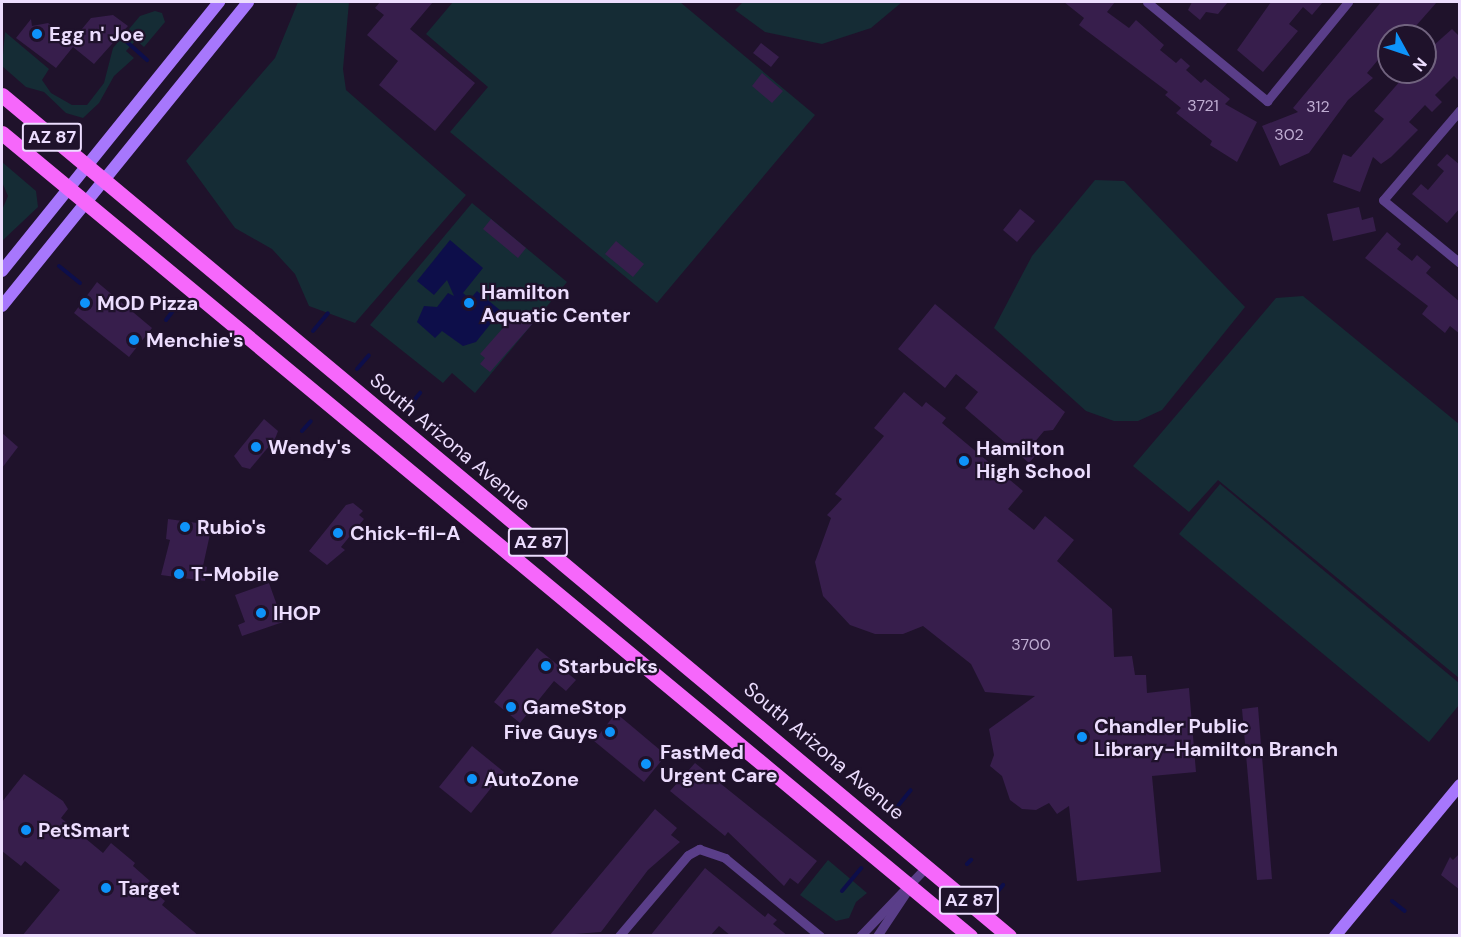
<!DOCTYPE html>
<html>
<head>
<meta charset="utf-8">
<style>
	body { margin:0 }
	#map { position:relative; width:1461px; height:937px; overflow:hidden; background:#1f122b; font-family:"DM Sans",sans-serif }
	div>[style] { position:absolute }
	.green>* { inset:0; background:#152c35 }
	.water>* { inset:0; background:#0d0e4a }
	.stream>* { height:4px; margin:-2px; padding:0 2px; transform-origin:2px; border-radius:2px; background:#0d0e4a }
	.building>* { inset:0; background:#371e4c }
	.street>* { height:9px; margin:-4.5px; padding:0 4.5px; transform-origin:4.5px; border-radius:4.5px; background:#5a3e89 }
	.secondary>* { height:12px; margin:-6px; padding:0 6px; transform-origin:6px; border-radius:6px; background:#a777fc }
	.primary>* { height:15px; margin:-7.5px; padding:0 7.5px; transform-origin:7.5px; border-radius:7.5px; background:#f667fb }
	.dots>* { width:16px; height:16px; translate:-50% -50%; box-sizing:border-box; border:3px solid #1f122b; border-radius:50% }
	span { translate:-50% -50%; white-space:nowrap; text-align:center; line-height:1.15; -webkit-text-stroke:4.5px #1f122b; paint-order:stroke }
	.number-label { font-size:16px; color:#bfadd2 }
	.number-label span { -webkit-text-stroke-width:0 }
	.shield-label span { padding:2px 4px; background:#1f122b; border:2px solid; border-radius:4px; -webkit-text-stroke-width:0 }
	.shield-label { font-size:18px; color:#ecddfe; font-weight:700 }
	.poi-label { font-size:20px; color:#ecddfe; font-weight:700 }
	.left { translate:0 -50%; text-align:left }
	.right { translate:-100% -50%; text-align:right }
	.street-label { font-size:20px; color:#ecddfe }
	.frame { position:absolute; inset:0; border:3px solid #ecddfe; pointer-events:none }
	.north { position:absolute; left:1377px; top:24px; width:60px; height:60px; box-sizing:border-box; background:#1f122b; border:2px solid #71637f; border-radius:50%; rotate:130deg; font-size:16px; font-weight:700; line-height:24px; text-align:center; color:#ecddfe }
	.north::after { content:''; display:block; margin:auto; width:21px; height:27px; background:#0e93f9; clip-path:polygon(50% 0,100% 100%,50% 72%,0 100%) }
</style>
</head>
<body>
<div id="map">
	<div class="green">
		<div style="clip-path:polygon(298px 2px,349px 2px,343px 69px,346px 90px,466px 195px,355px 323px,309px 306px,295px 274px,272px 249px,235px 228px,186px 161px,275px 58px)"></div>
		<div style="clip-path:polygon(453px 2px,680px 2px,815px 115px,657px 303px,450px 132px,488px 87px,426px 34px)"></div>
		<div style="clip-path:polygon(743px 2px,902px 2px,871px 28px,822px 44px,765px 32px,735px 10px)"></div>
		<div style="clip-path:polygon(155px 11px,162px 13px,165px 22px,144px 47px,136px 40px,126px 51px,134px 58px,114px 76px,99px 103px,83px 118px,66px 113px,44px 92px,26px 87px,2px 66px,5px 32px,49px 69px,42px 80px,51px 93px,72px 105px,87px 105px,104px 83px,113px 48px,140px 16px)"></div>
		<div style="clip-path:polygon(2px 162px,36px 191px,38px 207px,2px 241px,2px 210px,8px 196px,2px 182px)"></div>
		<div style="clip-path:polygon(1095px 180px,1124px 181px,1245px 307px,1162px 410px,1138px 421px,1114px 421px,1086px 411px,994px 328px,1032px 256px)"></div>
		<div style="clip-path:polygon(472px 203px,567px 282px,475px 393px,452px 373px,443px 383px,370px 325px)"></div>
		<div style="clip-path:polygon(1303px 296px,1459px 424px,1459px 678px,1218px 480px,1189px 512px,1133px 466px,1276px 298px)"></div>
		<div style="clip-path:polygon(1220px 484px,1459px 683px,1459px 705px,1429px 742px,1179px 534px)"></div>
		<div style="clip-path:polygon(828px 860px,867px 893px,856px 902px,849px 918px,836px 921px,800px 895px)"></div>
	</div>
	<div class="water">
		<div style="clip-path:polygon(450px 240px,483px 268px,463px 293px,470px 299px,477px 291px,501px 311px,476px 342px,463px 346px,442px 331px,435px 338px,417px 322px,424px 306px,437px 307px,448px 293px,454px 296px,447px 280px,434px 295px,417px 281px)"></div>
	</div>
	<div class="stream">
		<div style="left:127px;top:42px;width:27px;rotate:42deg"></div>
		<div style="left:59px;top:266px;width:27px;rotate:39deg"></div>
		<div style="left:166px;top:320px;width:15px;rotate:-53deg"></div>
		<div style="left:313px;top:331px;width:23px;rotate:-50deg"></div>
		<div style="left:357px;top:369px;width:18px;rotate:-49deg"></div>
		<div style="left:407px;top:409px;width:21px;rotate:-51deg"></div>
		<div style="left:302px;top:431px;width:13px;rotate:-48deg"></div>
		<div style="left:893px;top:812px;width:28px;rotate:-51deg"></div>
		<div style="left:967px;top:864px;width:6px;rotate:-45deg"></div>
		<div style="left:842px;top:891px;width:30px;rotate:-50deg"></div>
		<div style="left:998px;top:891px;width:8px;rotate:-50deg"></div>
		<div style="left:1392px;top:901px;width:16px;rotate:38deg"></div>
	</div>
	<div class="building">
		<div style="clip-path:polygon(380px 2px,433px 2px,410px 29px,475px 83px,435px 131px,379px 85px,398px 61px,367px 35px,384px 15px,375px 8px)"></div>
		<div style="clip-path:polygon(1064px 2px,1115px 2px,1107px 12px,1129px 28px,1136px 20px,1164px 45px,1160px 50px,1176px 63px,1181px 58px,1190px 66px,1186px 70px,1201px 83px,1205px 79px,1230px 99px,1225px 104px,1257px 122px,1237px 162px,1210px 145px,1212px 141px,1176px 113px,1181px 108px,1165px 95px,1168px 92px,1079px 25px,1084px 18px)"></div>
		<div style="clip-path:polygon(1192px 2px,1228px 2px,1218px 14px,1206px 12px,1200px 20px,1188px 10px)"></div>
		<div style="clip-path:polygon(1271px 2px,1323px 2px,1312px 15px,1303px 7px,1289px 24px,1298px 31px,1263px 72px,1237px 50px)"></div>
		<div style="clip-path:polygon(1381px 2px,1437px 2px,1407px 36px,1389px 36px,1389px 47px,1367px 73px,1373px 78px,1348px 100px,1309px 153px,1280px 166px,1262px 126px,1298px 112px,1293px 108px)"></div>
		<div style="clip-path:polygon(113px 15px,128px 26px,94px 64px,73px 47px,56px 68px,16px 38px,31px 19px,32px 26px,48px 23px,72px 41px,91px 18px)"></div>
		<div style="clip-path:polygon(1452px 29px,1460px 37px,1460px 82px,1454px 76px,1435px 95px,1442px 102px,1432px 112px,1425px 105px,1409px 122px,1418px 130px,1391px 157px,1381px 164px,1373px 157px,1360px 192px,1333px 182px,1343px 154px,1351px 157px,1384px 119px,1374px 111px,1408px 72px,1425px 72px,1425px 53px)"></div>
		<div style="clip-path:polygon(761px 43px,779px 57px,771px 67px,753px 53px)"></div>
		<div style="clip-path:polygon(762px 73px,783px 91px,772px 103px,752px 86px)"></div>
		<div style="clip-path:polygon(1447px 154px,1460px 165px,1460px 208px,1447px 223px,1412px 194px,1421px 184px,1428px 190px,1444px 171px,1437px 165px)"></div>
		<div style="clip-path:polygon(1359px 207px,1362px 220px,1373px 217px,1376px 231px,1333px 241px,1327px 214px)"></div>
		<div style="clip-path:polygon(1020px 209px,1035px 221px,1017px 242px,1003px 230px)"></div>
		<div style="clip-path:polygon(491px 219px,526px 248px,518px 258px,483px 229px)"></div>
		<div style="clip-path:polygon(1387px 232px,1401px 244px,1397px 249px,1412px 261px,1417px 255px,1431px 267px,1426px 273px,1460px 302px,1460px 334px,1450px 326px,1445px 333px,1422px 314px,1428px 306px,1365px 258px)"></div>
		<div style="clip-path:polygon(616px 241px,644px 264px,633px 277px,605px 254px)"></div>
		<div style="clip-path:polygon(97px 282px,152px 328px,129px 357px,74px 313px)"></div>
		<div style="clip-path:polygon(935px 304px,1065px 412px,1053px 430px,1044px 431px,1033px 444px,1040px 450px,1029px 463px,965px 408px,978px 392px,956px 374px,945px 388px,898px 349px)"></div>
		<div style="clip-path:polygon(518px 311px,535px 321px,490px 372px,480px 364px,485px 358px,480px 354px)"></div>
		<div style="clip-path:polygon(904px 392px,922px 407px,926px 402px,946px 418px,942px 423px,1023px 491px,1008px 509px,1034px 530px,1045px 516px,1074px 540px,1057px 561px,1112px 609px,1114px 657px,1132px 656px,1135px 675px,1146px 675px,1147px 693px,1189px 688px,1196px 772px,1152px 776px,1161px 872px,1077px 881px,1069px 806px,1057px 814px,1049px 803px,1036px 810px,1022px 809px,1010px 800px,1002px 776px,990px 766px,994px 755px,989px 729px,1035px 696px,985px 692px,971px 664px,923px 626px,903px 634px,875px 634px,850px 625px,823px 596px,815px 562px,831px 518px,827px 515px,842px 499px,835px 494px,884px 436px,874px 428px)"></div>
		<div style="clip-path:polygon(264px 419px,278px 431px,275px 439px,250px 469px,242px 467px,234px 456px)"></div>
		<div style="clip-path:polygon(2px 433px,18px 447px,2px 468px)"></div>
		<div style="clip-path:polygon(353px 503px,363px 511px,359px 515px,364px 519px,341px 547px,345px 550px,327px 565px,309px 551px,346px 505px)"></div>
		<div style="clip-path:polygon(168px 519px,212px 525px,203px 566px,207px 567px,205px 581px,161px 575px,170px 540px,166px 539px)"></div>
		<div style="clip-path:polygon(269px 583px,283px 622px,242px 636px,238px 625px,245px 622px,235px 595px)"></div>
		<div style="clip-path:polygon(537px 648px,576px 680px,566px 691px,554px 681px,520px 723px,494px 702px)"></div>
		<div style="clip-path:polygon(1258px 707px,1272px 879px,1257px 880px,1242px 709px)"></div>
		<div style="clip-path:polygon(616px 713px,666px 755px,644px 782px,594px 741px)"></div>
		<div style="clip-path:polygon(472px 746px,504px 772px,471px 813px,439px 787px)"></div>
		<div style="clip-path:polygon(695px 763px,817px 861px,798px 884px,790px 878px,784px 886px,728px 832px,725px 836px,670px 791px)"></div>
		<div style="clip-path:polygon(24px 774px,63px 801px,68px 809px,61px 818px,103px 853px,111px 843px,135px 863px,133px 866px,150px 881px,146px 885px,165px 901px,162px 905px,199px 936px,22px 936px,60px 890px,25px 861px,21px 866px,2px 851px,2px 802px)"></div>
		<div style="clip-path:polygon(655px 809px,677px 828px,671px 835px,680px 842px,648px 870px,601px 932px,549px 936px)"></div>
		<div style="clip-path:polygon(1460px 853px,1460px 890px,1441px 875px,1450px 857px,1453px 860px)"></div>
		<div style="clip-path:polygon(705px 868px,765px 917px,768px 913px,777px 920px,773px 924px,788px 936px,731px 936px,719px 926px,710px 936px,650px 936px)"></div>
	</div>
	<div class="street">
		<div style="left:1147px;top:2px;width:156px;rotate:39.5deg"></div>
		<div style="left:1267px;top:101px;width:128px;rotate:-50.7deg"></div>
		<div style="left:1460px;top:110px;width:118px;rotate:130.5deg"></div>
		<div style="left:1383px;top:200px;width:99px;rotate:39.3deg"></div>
		<div style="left:619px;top:936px;width:106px;rotate:-49.6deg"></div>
		<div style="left:688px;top:855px;width:13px;rotate:-29deg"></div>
		<div style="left:699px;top:849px;width:28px;rotate:19deg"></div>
		<div style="left:725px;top:858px;width:123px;rotate:39.4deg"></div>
		<div style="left:860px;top:936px;width:98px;rotate:-46.2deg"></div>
		<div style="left:877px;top:936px;width:58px;rotate:-56.3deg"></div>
	</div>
	<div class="secondary">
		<div style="left:2px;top:271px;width:346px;rotate:-51.1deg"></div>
		<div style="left:2px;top:306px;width:391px;rotate:-51deg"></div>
		<div style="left:1335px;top:936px;width:196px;rotate:-50.4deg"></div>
	</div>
	<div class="primary">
		<div style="left:2px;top:95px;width:1312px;rotate:39.87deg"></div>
		<div style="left:2px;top:133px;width:1258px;rotate:39.68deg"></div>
	</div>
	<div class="dots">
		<div style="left:37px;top:34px;background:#0e93f9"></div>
		<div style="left:85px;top:303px;background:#0e93f9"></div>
		<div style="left:469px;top:303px;background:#0e93f9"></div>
		<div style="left:134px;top:340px;background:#0e93f9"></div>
		<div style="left:256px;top:447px;background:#0e93f9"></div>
		<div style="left:964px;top:461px;background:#0e93f9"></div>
		<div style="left:185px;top:527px;background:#0e93f9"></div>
		<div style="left:338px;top:533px;background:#0e93f9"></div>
		<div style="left:179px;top:574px;background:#0e93f9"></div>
		<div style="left:261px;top:613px;background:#0e93f9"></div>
		<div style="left:546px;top:666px;background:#0e93f9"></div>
		<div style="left:511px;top:707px;background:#0e93f9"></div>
		<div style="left:610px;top:732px;background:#0e93f9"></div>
		<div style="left:1082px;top:737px;background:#0e93f9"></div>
		<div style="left:646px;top:764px;background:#0e93f9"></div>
		<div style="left:472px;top:779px;background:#0e93f9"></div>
		<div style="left:26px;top:830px;background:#0e93f9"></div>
		<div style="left:106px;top:888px;background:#0e93f9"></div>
	</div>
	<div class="number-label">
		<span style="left:1203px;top:106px">3721</span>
		<span style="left:1318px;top:107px">312</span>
		<span style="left:1289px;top:135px">302</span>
		<span style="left:1031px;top:645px">3700</span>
	</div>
	<div class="shield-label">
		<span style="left:52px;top:137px">AZ 87</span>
		<span style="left:538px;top:542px">AZ 87</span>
		<span style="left:969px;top:900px">AZ 87</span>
	</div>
	<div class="poi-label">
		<span class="left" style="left:49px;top:34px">Egg n' Joe</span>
		<span class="left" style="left:481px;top:304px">Hamilton<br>Aquatic Center</span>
		<span class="left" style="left:97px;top:303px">MOD Pizza</span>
		<span class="left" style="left:146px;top:340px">Menchie's</span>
		<span class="left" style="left:268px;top:447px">Wendy's</span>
		<span class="left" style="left:976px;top:460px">Hamilton<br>High School</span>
		<span class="left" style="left:197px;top:527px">Rubio's</span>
		<span class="left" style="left:350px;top:533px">Chick-fil-A</span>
		<span class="left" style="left:191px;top:574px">T-Mobile</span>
		<span class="left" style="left:273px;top:613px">IHOP</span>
		<span class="left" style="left:558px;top:666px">Starbucks</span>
		<span class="left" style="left:523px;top:707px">GameStop</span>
		<span class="left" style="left:1094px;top:738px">Chandler Public<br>Library-Hamilton Branch</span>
		<span class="right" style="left:598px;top:732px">Five Guys</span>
		<span class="left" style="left:660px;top:764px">FastMed<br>Urgent Care</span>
		<span class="left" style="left:484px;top:779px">AutoZone</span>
		<span class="left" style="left:38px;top:830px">PetSmart</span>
		<span class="left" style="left:118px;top:888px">Target</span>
	</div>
	<div class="street-label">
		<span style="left:450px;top:442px;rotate:40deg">South Arizona Avenue</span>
		<span style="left:824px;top:751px;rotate:40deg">South Arizona Avenue</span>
	</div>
	<div class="frame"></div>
	<div class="north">N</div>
</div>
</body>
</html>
